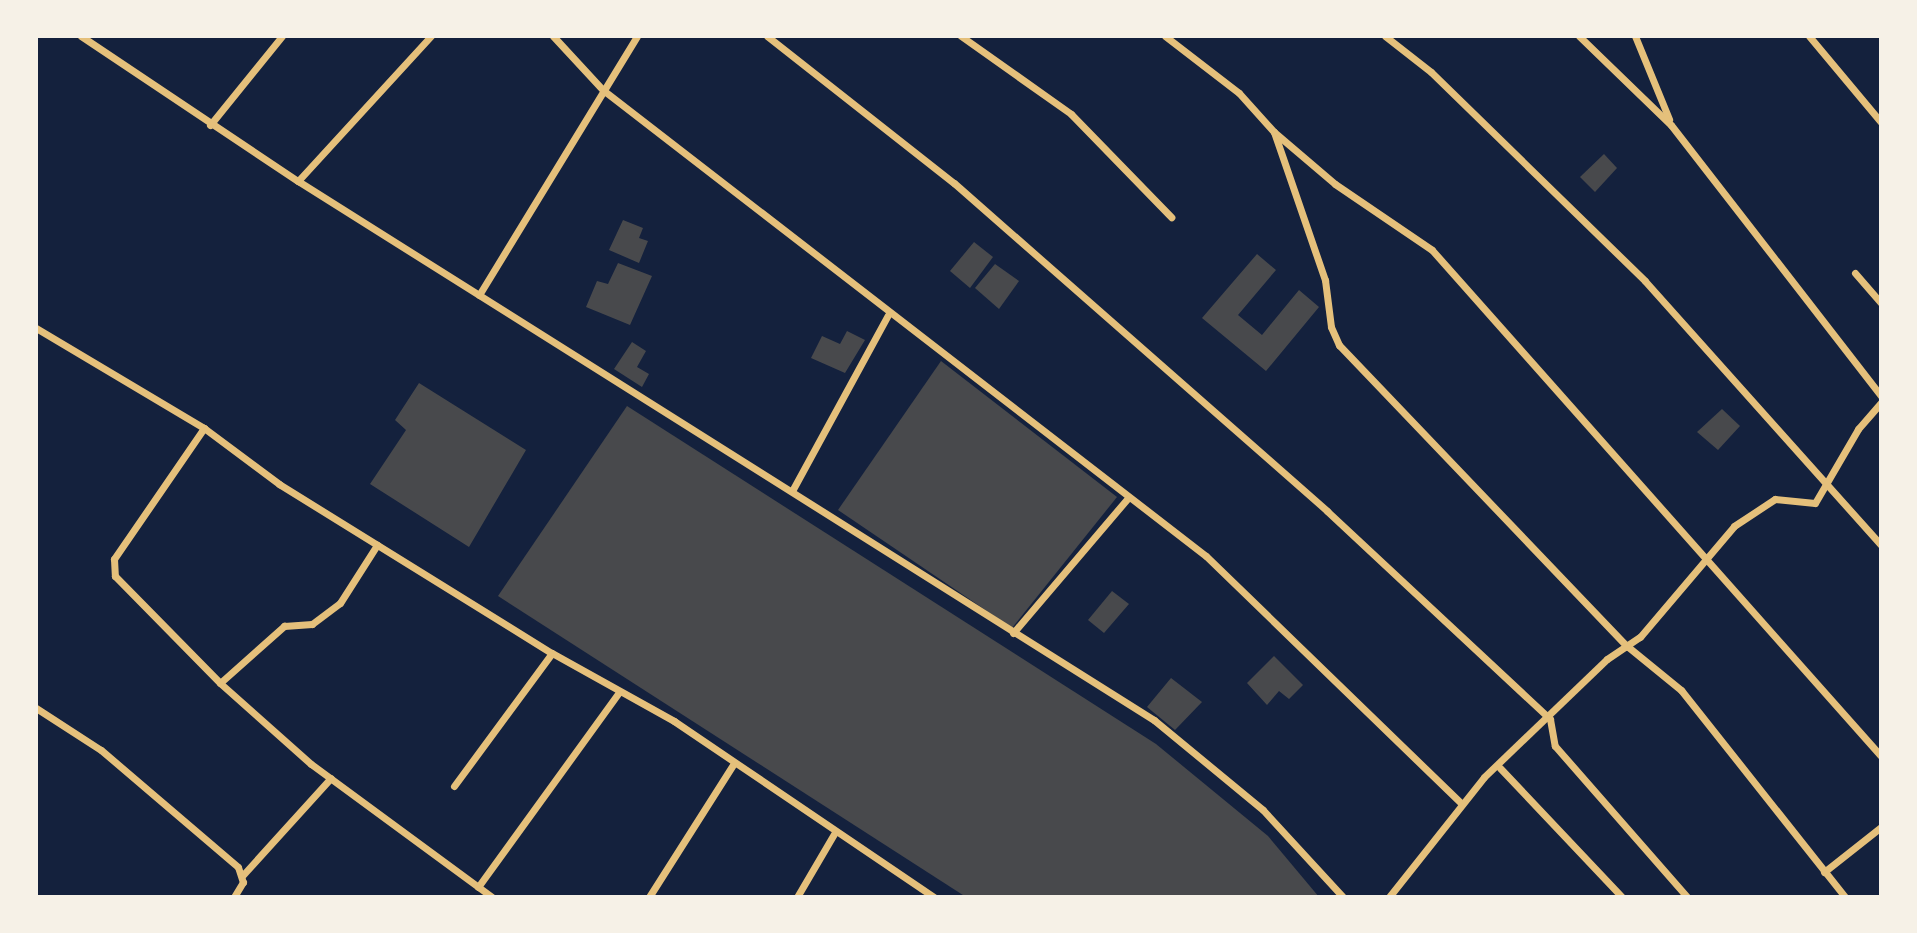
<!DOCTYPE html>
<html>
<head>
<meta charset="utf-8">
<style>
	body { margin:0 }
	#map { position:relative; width:1917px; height:933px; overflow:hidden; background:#14213d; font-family:"DejaVu Sans",sans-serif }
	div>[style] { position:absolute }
	.building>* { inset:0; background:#48494c }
	.minor>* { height:7px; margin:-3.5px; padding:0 3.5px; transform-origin:3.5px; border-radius:3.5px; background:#e5c07b }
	span { translate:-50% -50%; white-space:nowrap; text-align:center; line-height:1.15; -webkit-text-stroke:6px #f6f1e7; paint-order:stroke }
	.frame { position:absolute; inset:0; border:38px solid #f6f1e7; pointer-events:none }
</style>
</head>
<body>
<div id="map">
	<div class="building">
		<div style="clip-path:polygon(1604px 154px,1617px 168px,1595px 192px,1580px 177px)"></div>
		<div style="clip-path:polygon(623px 220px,643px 228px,639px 238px,648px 241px,639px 263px,609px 250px)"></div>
		<div style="clip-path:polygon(974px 242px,993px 257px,970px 288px,950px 271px)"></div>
		<div style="clip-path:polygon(1257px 254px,1276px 270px,1238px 315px,1262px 335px,1299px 290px,1319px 307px,1266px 371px,1202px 318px)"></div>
		<div style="clip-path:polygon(618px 263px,652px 276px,630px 325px,586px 307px,597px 281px,608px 284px)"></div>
		<div style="clip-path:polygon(995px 264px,1019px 281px,999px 309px,975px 288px)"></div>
		<div style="clip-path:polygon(847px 331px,865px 340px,845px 373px,811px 358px,822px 336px,840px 344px)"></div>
		<div style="clip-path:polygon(632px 342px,646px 351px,637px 367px,649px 374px,642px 387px,614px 369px)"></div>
		<div style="clip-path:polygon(941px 361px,1117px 497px,1012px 628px,838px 510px)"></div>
		<div style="clip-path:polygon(419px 383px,526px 450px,469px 547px,370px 484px,406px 430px,395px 420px)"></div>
		<div style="clip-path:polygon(627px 406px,1156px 744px,1268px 836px,1319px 897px,966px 897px,498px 596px)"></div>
		<div style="clip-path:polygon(1722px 409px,1740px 426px,1718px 450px,1697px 432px)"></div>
		<div style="clip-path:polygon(1112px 591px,1129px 604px,1104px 633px,1088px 620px)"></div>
		<div style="clip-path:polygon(1274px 656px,1303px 685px,1289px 699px,1279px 691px,1267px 705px,1247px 683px)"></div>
		<div style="clip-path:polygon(1171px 678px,1202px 702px,1175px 730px,1147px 707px)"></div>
	</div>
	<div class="minor">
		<div style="left:81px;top:36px;width:261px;rotate:33.8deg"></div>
		<div style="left:298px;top:181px;width:1012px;rotate:32.2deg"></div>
		<div style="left:1154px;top:720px;width:141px;rotate:39.5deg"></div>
		<div style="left:1263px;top:810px;width:118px;rotate:47.4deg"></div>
		<div style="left:553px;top:36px;width:74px;rotate:47.2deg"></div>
		<div style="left:603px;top:90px;width:762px;rotate:37.7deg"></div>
		<div style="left:1206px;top:556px;width:355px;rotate:44.1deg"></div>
		<div style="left:767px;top:36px;width:238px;rotate:38.2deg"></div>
		<div style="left:954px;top:183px;width:497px;rotate:41.3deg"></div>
		<div style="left:1327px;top:511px;width:305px;rotate:43deg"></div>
		<div style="left:1550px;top:719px;width:27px;rotate:80deg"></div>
		<div style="left:1555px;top:746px;width:201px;rotate:48.8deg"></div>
		<div style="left:961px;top:36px;width:135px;rotate:35.3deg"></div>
		<div style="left:1071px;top:114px;width:144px;rotate:45.8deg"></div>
		<div style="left:1165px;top:36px;width:93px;rotate:37.6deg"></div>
		<div style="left:1239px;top:93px;width:52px;rotate:48.1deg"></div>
		<div style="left:1274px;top:132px;width:157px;rotate:71deg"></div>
		<div style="left:1325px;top:280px;width:47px;rotate:82.7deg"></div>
		<div style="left:1331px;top:327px;width:20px;rotate:66deg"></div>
		<div style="left:1339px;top:345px;width:417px;rotate:46.3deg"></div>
		<div style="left:1627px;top:646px;width:70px;rotate:39.2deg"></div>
		<div style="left:1681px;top:690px;width:264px;rotate:51.6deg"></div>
		<div style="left:1385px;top:36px;width:58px;rotate:38deg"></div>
		<div style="left:1431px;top:72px;width:299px;rotate:44.3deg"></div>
		<div style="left:1645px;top:281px;width:354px;rotate:48.2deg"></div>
		<div style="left:1579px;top:36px;width:128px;rotate:44.1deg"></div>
		<div style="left:1671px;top:125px;width:343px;rotate:52.2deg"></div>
		<div style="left:1635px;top:36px;width:90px;rotate:67.7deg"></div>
		<div style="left:1809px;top:36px;width:112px;rotate:50.1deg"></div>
		<div style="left:210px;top:125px;width:114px;rotate:-51deg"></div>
		<div style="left:1274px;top:132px;width:80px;rotate:40.4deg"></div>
		<div style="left:1335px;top:184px;width:117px;rotate:34.2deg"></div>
		<div style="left:1432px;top:250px;width:676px;rotate:48.42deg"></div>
		<div style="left:298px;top:181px;width:197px;rotate:-47.5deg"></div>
		<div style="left:1855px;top:273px;width:40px;rotate:49deg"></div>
		<div style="left:479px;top:295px;width:303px;rotate:-58.6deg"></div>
		<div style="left:36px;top:328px;width:196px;rotate:30.8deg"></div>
		<div style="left:204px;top:428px;width:94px;rotate:36.7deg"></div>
		<div style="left:279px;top:484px;width:321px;rotate:31.8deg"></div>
		<div style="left:552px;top:653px;width:140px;rotate:29.1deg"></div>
		<div style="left:674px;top:721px;width:314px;rotate:34.1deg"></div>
		<div style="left:204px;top:428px;width:159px;rotate:124.5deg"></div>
		<div style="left:114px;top:559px;width:17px;rotate:87deg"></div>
		<div style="left:115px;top:576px;width:150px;rotate:45.5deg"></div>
		<div style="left:220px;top:683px;width:122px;rotate:41.7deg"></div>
		<div style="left:311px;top:764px;width:225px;rotate:36.3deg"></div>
		<div style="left:792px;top:491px;width:200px;rotate:-61.4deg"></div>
		<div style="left:1013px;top:633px;width:177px;rotate:-49.6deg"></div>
		<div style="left:220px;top:683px;width:86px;rotate:-41.7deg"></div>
		<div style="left:284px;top:626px;width:28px;rotate:-4deg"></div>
		<div style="left:312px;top:624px;width:35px;rotate:-37deg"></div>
		<div style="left:340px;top:603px;width:69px;rotate:-57.5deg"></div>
		<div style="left:36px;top:708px;width:77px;rotate:32.9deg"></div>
		<div style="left:101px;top:750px;width:180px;rotate:40.5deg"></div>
		<div style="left:238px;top:867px;width:16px;rotate:72deg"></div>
		<div style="left:243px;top:882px;width:17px;rotate:121deg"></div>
		<div style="left:1500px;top:768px;width:178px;rotate:46.6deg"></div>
		<div style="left:454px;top:786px;width:165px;rotate:-53.6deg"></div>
		<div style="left:1824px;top:872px;width:73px;rotate:-38.3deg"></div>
		<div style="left:242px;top:876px;width:132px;rotate:-47.8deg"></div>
		<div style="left:478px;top:887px;width:241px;rotate:-54.1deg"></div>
		<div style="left:649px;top:897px;width:159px;rotate:-57.6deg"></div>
		<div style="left:797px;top:897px;width:73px;rotate:-59.6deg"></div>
		<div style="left:1389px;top:897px;width:153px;rotate:-51.6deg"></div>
		<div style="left:1484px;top:777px;width:170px;rotate:-43.8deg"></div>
		<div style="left:1607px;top:659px;width:40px;rotate:-34deg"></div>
		<div style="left:1640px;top:637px;width:145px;rotate:-49.7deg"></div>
		<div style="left:1734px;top:526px;width:49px;rotate:-33.4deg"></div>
		<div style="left:1775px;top:499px;width:40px;rotate:5.7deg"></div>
		<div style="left:1815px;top:503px;width:86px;rotate:-59.8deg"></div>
		<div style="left:1858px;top:429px;width:35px;rotate:-49deg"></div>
	</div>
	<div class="frame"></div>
</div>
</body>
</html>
